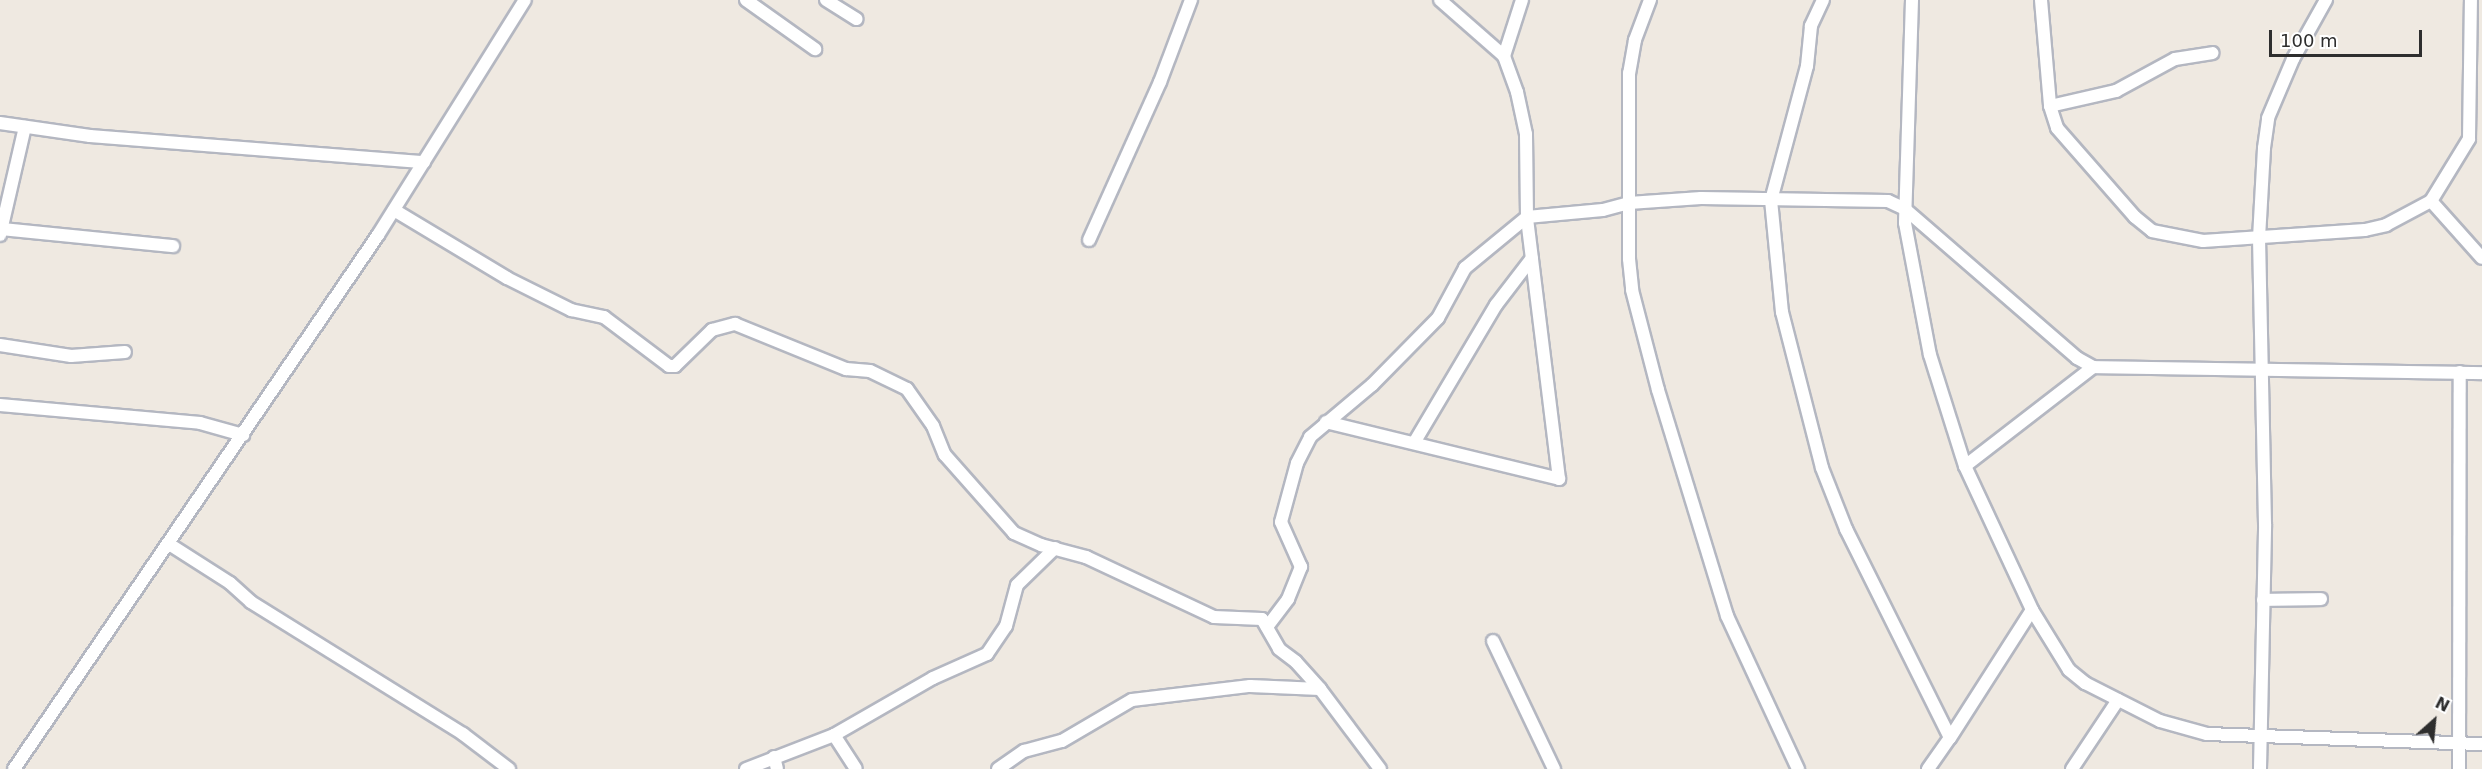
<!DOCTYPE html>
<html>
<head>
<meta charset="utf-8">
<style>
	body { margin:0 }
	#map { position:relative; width:2482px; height:769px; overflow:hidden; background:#efe9e1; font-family:"DejaVu Sans",sans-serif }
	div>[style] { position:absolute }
	.roads { filter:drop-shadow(2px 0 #b4b7c1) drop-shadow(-2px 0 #b4b7c1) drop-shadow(0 2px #b4b7c1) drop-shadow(0 -2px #b4b7c1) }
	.minor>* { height:12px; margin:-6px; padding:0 6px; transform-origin:6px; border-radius:6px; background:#fff }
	span { translate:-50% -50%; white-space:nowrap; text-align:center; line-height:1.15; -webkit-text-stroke:5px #fff; paint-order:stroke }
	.north { position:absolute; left:2404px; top:691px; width:60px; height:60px; -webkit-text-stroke:4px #fff; paint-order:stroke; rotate:27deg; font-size:16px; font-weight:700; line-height:24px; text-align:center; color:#2e2e2e }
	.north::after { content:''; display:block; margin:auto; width:21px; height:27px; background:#2e2e2e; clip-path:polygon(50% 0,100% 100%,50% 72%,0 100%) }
	.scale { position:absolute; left:2269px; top:30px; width:153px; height:27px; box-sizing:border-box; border:3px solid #2e2e2e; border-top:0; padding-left:8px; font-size:18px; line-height:21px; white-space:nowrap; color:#2e2e2e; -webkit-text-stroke:4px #fff; paint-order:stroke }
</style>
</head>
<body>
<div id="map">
	<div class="roads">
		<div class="minor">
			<div style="left:746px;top:0;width:85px;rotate:35.4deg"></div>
			<div style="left:826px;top:0;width:36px;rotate:32deg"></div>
			<div style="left:1650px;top:0;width:43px;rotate:110.6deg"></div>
			<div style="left:1635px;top:40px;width:34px;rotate:100deg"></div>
			<div style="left:1629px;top:73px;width:186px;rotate:90deg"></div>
			<div style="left:1629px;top:259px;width:31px;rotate:84deg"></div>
			<div style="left:1632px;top:290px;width:103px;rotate:75.4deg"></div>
			<div style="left:1658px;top:390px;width:236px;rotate:73deg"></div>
			<div style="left:1727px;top:616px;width:169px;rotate:65.1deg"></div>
			<div style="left:1823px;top:0;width:29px;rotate:115deg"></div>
			<div style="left:1811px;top:26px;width:40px;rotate:95.7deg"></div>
			<div style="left:1807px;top:66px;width:139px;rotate:105deg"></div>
			<div style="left:1771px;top:200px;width:113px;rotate:84.4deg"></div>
			<div style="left:1782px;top:312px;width:161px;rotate:75.6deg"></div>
			<div style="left:1822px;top:468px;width:66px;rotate:68.5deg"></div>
			<div style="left:1846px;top:529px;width:233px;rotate:63.5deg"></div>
			<div style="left:1950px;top:738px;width:152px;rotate:-57.4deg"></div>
			<div style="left:1912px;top:0;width:223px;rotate:91.8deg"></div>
			<div style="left:1905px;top:223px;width:134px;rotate:79.3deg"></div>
			<div style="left:1930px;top:355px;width:116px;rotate:72.5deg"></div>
			<div style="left:1965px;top:466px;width:159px;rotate:65deg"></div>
			<div style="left:2032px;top:610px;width:70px;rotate:58.3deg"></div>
			<div style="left:2069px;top:670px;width:21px;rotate:39deg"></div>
			<div style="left:2085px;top:683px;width:84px;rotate:26.9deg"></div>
			<div style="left:2160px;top:721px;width:49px;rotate:15.5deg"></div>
			<div style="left:2207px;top:734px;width:275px;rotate:2.1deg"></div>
			<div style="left:2041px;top:0;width:106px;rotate:85.1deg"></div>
			<div style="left:2050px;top:106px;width:23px;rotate:72deg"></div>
			<div style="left:2057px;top:128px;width:118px;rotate:48.8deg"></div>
			<div style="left:2135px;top:217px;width:22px;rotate:39deg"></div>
			<div style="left:2152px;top:231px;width:52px;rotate:11.1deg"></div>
			<div style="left:2203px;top:241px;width:162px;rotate:-3.9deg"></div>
			<div style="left:2365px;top:230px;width:22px;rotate:-13deg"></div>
			<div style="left:2386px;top:225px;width:51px;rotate:-28.1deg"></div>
			<div style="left:2431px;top:201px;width:73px;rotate:-58.5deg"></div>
			<div style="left:2469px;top:139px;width:139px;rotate:-89.2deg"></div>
			<div style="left:1504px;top:56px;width:59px;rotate:-72.2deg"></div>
			<div style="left:2050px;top:106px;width:68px;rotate:-12.8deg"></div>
			<div style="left:2116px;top:91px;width:67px;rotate:-28.5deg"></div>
			<div style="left:2175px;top:59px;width:38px;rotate:-9deg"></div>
			<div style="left:0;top:123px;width:91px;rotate:8.2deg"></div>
			<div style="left:90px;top:136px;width:335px;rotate:4.5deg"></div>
			<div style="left:2431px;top:201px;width:76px;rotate:48.2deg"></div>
			<div style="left:394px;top:210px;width:132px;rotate:31deg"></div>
			<div style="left:507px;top:278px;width:72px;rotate:26.6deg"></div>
			<div style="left:571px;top:310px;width:34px;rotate:12deg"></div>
			<div style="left:604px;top:317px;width:81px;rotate:37deg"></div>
			<div style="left:669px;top:366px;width:6px"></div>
			<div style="left:675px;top:366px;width:52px;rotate:-44.2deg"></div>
			<div style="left:712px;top:330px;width:24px;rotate:-15deg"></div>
			<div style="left:735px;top:324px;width:120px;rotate:22.1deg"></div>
			<div style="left:846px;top:369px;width:24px;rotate:5deg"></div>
			<div style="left:870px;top:371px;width:41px;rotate:25.9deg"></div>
			<div style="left:907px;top:389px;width:45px;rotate:54.9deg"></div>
			<div style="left:933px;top:426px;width:31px;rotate:68deg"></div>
			<div style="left:945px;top:455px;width:104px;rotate:48.5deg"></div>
			<div style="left:1014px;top:533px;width:30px;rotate:24deg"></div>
			<div style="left:1041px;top:545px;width:47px;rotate:14.9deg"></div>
			<div style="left:1086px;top:557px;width:141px;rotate:25.1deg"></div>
			<div style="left:1214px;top:617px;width:48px;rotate:2.4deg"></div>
			<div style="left:1262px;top:619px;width:34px;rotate:60deg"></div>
			<div style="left:1279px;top:649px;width:21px;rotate:37deg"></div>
			<div style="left:1296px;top:662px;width:36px;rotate:48deg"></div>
			<div style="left:1320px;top:689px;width:100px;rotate:53.1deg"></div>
			<div style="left:2px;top:229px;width:172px;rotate:5.7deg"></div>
			<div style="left:0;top:235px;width:111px;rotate:-77deg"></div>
			<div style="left:1089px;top:240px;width:173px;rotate:-65.8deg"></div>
			<div style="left:1160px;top:82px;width:88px;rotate:-69.3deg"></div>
			<div style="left:0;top:345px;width:72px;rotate:8.8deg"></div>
			<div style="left:71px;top:356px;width:54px;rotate:-4.2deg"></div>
			<div style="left:0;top:405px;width:201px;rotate:5.1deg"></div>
			<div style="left:200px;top:423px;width:45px;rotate:15.6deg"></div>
			<div style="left:1326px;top:422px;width:240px;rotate:13.7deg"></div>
			<div style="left:1559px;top:479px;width:264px;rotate:-97deg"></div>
			<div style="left:1527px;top:217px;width:83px;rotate:-90.7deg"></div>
			<div style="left:1526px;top:134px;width:43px;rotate:-102.1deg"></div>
			<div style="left:1517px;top:92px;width:38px;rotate:-110deg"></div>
			<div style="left:1504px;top:56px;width:85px;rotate:-138.8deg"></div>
			<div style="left:1414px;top:443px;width:161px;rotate:-59.3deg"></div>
			<div style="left:1496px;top:305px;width:59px;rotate:-52.5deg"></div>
			<div style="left:1965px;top:466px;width:162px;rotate:-37.7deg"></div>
			<div style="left:169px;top:544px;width:72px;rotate:32.6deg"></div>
			<div style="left:230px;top:583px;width:28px;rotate:42deg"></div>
			<div style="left:251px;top:602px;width:250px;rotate:31.9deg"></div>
			<div style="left:463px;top:734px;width:58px;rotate:37.3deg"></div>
			<div style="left:2263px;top:600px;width:58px;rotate:-1deg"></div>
			<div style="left:1267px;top:627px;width:35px;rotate:-53deg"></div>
			<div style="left:1288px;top:599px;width:35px;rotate:-68deg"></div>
			<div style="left:1301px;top:567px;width:49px;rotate:-114deg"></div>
			<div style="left:1281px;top:522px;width:61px;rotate:-74.8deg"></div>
			<div style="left:1297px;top:463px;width:29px;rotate:-63deg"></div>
			<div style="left:1310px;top:437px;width:81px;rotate:-40deg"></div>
			<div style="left:1372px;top:385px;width:94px;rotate:-45.4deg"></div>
			<div style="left:1438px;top:318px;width:57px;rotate:-61.6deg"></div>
			<div style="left:1465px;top:268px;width:80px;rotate:-39.4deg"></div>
			<div style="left:1527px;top:217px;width:76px;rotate:-5.3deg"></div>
			<div style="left:1603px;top:210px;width:27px;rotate:-15deg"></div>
			<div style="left:1629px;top:203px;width:72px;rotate:-4deg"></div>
			<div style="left:1701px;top:198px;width:187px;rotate:0.9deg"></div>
			<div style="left:1888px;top:201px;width:19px;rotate:25deg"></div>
			<div style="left:1905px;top:209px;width:228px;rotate:40.9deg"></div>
			<div style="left:2077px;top:358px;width:18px;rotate:29deg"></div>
			<div style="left:2093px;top:367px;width:389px;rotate:0.9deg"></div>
			<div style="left:1493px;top:641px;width:142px;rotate:64.5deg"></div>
			<div style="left:834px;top:735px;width:40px;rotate:57.1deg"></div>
			<div style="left:774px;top:757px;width:12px;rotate:76deg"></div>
			<div style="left:14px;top:769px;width:646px;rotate:-55.72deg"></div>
			<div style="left:378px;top:235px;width:277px;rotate:-58deg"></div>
			<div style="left:746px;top:769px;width:94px;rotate:-21.1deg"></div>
			<div style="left:834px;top:735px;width:114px;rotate:-29.9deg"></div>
			<div style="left:933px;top:678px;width:59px;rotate:-24deg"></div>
			<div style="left:987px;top:654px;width:34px;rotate:-56deg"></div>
			<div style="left:1006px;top:626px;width:42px;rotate:-75deg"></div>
			<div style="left:1017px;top:585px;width:53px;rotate:-44.2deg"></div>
			<div style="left:998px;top:769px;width:32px;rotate:-35deg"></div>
			<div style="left:1024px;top:751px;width:39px;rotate:-15deg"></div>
			<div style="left:1062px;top:741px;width:81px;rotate:-30.4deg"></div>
			<div style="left:1132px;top:700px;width:119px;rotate:-6.8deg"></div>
			<div style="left:1250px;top:686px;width:70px;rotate:2.5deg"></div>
			<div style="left:1928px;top:769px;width:38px;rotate:-55deg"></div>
			<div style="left:2072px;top:769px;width:83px;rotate:-56.3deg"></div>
			<div style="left:2260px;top:769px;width:245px;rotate:-88.8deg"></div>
			<div style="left:2265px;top:524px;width:286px;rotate:-91.2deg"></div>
			<div style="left:2259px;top:238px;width:90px;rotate:-86.8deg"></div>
			<div style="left:2264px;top:148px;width:30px;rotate:-82deg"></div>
			<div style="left:2268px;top:118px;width:64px;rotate:-67deg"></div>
			<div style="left:2293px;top:59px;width:68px;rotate:-60.8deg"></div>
			<div style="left:2459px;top:769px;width:397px;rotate:-89.9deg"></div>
		</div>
	</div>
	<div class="north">N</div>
	<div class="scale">100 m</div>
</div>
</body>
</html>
